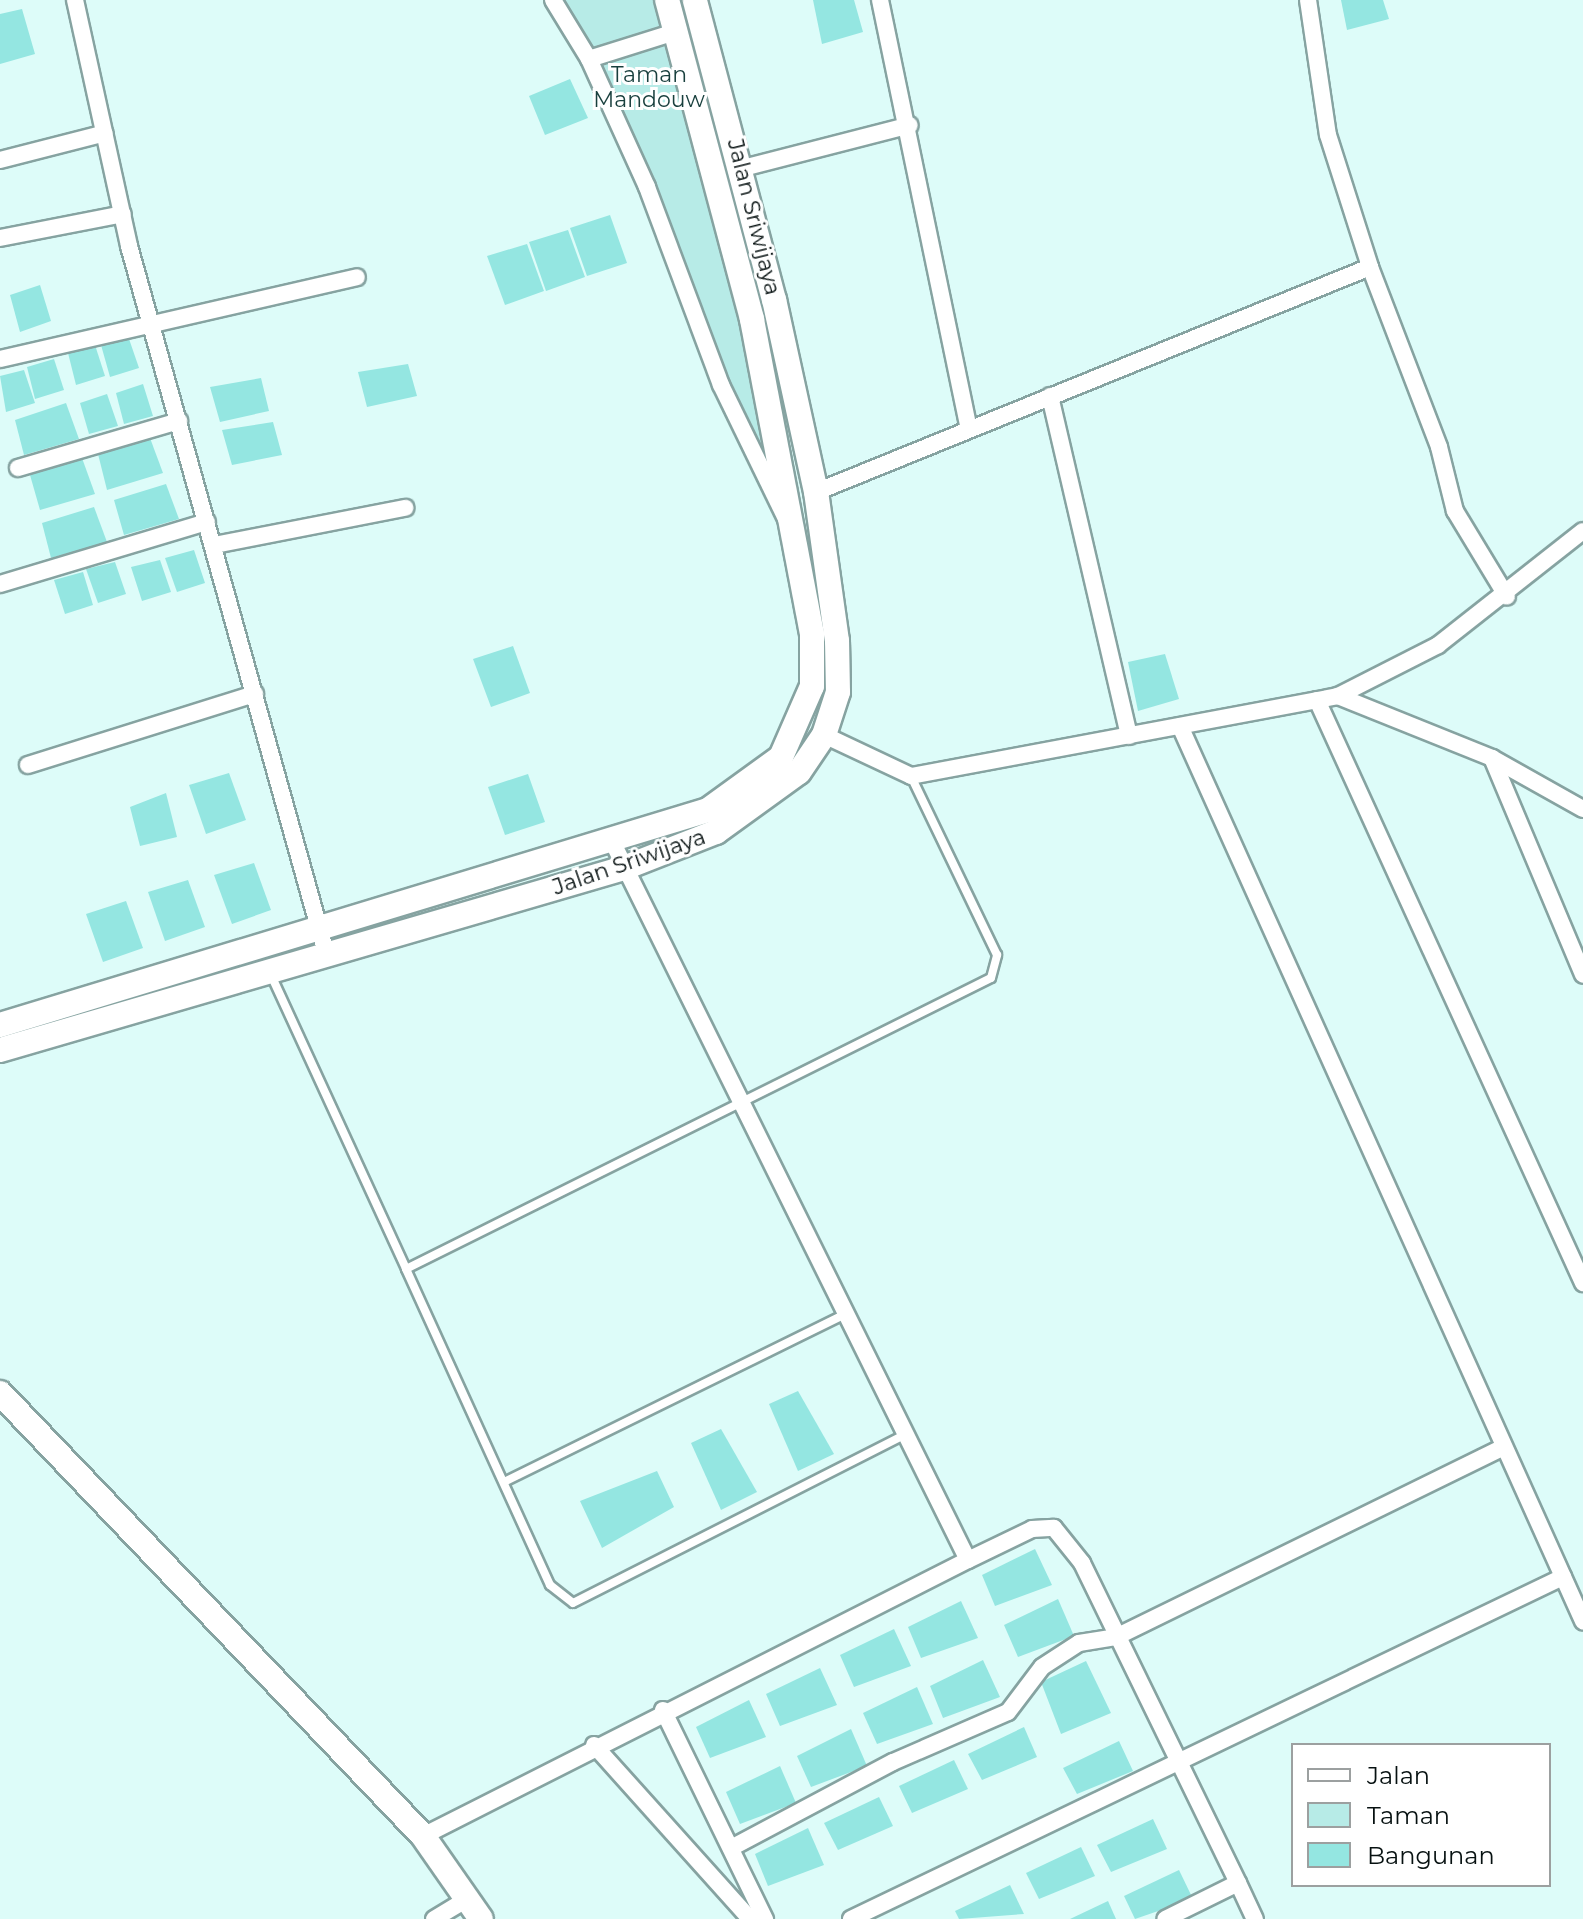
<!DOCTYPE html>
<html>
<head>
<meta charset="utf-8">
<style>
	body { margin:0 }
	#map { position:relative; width:1583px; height:1919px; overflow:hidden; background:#ddfcf9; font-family:Montserrat,sans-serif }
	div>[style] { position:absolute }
	.green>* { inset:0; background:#b7ebe7 }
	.building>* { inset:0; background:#94e6e1 }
	.roads { filter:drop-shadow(2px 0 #86a3a1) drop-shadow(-2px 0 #86a3a1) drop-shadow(0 2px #86a3a1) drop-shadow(0 -2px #86a3a1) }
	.lane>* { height:8px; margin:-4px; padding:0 4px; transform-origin:4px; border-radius:4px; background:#fff }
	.street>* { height:16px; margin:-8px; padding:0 8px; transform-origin:8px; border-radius:8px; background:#fff }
	.secondary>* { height:24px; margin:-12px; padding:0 12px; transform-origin:12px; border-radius:12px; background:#fff }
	span { translate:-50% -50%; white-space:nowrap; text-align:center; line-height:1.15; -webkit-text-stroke:6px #fff; paint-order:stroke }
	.park-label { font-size:22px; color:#183f3d }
	.street-label { font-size:22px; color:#071111 }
	.legend { position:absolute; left:1291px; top:1743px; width:260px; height:144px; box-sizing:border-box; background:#fff; border:2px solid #9ca0a0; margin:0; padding:10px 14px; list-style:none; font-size:24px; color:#071111 }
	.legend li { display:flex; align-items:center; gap:16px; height:40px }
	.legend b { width:40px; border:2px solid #9ca0a0 }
</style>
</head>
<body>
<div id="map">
	<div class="green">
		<div style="clip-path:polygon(557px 0,665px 0,674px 29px,591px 56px)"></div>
		<div style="clip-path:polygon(677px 33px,787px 496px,769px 495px,591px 60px)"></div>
	</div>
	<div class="building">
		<div style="clip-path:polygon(813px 0,854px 0,863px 32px,822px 44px)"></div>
		<div style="clip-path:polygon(1341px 0,1383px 0,1389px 19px,1347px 30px)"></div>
		<div style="clip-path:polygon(22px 9px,35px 54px,0 64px,0 14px)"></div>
		<div style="clip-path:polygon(570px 79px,588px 118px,545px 135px,529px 96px)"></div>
		<div style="clip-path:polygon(610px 215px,627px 263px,587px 276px,570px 228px)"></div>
		<div style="clip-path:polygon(568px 230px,585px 277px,546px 291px,529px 242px)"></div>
		<div style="clip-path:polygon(527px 244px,544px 291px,505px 305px,487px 256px)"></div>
		<div style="clip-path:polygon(40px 285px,51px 321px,20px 332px,10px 295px)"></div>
		<div style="clip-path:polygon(128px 336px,139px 368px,110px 377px,101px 345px)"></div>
		<div style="clip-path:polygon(95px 345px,105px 376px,76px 385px,68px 353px)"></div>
		<div style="clip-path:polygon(54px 359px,64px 390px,35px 399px,27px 367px)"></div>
		<div style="clip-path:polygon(408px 364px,417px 396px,367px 407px,358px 372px)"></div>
		<div style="clip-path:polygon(24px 370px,35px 403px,6px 412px,0 376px)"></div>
		<div style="clip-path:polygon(261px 378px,269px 411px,220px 422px,210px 387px)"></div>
		<div style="clip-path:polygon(143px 384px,153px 416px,124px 424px,116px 393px)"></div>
		<div style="clip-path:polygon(107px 394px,118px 426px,89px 434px,80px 403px)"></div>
		<div style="clip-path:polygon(66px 403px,79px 439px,24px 455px,15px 420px)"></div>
		<div style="clip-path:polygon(273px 422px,282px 455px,232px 465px,222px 430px)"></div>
		<div style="clip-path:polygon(150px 438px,163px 473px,107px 490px,98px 454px)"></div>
		<div style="clip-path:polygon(82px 458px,95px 494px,40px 510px,30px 475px)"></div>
		<div style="clip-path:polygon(166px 484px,179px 519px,124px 535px,114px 500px)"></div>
		<div style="clip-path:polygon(94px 507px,107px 542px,51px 558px,42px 523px)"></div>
		<div style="clip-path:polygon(194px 550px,205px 583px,177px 592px,165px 558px)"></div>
		<div style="clip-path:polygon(160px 560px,171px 592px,142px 601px,131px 567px)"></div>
		<div style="clip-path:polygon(115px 562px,126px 594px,98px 603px,86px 569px)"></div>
		<div style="clip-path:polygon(83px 572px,93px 605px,65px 614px,54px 580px)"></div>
		<div style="clip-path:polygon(513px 646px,530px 693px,491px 707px,473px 659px)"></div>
		<div style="clip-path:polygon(1165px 654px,1179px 699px,1138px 711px,1128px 662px)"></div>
		<div style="clip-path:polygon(229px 773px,246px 820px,206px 834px,189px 785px)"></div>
		<div style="clip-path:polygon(528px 774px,545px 822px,505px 835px,488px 787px)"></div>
		<div style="clip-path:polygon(166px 793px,177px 837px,140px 846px,130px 807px)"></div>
		<div style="clip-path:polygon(254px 863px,271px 910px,232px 924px,214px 875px)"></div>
		<div style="clip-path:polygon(188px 880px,205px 927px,165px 941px,148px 892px)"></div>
		<div style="clip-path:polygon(126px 901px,143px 948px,103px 962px,86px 914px)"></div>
		<div style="clip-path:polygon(798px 1391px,834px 1454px,798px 1471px,769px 1404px)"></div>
		<div style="clip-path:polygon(721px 1429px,757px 1492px,721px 1510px,691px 1443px)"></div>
		<div style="clip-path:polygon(657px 1471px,674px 1507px,602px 1548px,580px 1501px)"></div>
		<div style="clip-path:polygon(1035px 1549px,1052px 1585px,995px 1606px,982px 1575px)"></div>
		<div style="clip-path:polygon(1058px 1599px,1074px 1636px,1018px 1657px,1004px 1625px)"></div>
		<div style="clip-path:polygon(961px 1601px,978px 1638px,921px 1658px,908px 1627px)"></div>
		<div style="clip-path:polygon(894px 1629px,911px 1666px,854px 1687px,840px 1655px)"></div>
		<div style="clip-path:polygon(983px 1660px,1000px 1697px,943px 1718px,930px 1686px)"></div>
		<div style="clip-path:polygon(1086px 1661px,1111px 1713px,1061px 1734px,1041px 1682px)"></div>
		<div style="clip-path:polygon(820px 1668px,837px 1705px,780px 1726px,766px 1694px)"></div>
		<div style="clip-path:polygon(917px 1687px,933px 1724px,877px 1744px,863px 1713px)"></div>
		<div style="clip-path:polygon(749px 1700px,766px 1737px,710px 1758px,696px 1727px)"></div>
		<div style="clip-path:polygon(1024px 1727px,1037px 1757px,982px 1780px,968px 1754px)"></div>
		<div style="clip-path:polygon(851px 1729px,867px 1766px,811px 1787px,797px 1756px)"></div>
		<div style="clip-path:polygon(1119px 1741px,1133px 1771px,1077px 1794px,1063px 1768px)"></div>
		<div style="clip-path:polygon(954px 1760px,968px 1789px,912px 1813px,899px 1786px)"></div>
		<div style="clip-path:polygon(780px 1766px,796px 1803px,740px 1824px,726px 1792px)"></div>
		<div style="clip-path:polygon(879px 1797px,893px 1826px,838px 1850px,824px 1823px)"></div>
		<div style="clip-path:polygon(1153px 1819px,1167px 1849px,1111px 1872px,1097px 1845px)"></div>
		<div style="clip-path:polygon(808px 1828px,824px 1865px,768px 1886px,755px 1854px)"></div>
		<div style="clip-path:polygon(1081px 1847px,1095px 1876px,1039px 1899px,1026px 1873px)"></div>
		<div style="clip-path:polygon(1179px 1870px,1193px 1899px,1135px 1919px,1124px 1896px)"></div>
		<div style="clip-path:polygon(1010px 1885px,1024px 1914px,959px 1919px,955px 1911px)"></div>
		<div style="clip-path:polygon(1108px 1901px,1116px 1919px,1070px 1919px)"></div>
	</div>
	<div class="roads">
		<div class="lane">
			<div style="left:271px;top:975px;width:324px;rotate:65.3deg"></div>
			<div style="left:406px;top:1269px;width:653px;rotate:-26.45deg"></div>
			<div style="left:991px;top:978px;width:24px;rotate:-75deg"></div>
			<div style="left:997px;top:955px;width:199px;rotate:-115.7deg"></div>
			<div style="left:406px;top:1269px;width:347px;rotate:65.5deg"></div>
			<div style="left:550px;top:1585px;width:29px;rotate:38deg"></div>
			<div style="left:573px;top:1603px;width:373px;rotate:-26.9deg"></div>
			<div style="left:504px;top:1482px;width:378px;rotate:-26.2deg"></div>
		</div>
		<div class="street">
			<div style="left:75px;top:0;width:252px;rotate:77.6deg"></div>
			<div style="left:129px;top:246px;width:734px;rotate:74.43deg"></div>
			<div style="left:553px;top:0;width:69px;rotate:58.6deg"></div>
			<div style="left:589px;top:59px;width:141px;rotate:65.6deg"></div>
			<div style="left:647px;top:187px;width:211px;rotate:69.5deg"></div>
			<div style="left:721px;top:385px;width:153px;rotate:64.1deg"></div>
			<div style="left:880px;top:0;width:438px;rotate:78.3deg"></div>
			<div style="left:1308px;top:0;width:136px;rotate:81.6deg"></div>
			<div style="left:1328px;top:135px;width:139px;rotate:72.3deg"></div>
			<div style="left:1370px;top:267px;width:193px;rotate:69deg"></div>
			<div style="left:1439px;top:447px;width:66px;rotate:76deg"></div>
			<div style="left:1455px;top:511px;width:100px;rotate:58.8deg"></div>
			<div style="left:589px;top:59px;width:93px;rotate:-17.5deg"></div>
			<div style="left:0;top:160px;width:108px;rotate:-14.4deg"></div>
			<div style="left:743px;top:168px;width:172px;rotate:-14.4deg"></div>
			<div style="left:0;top:238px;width:125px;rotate:-11deg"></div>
			<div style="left:0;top:359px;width:366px;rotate:-12.9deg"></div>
			<div style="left:1050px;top:396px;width:349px;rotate:76.9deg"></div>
			<div style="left:18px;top:468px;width:168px;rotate:-16.3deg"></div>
			<div style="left:816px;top:492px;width:598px;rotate:-22.1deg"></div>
			<div style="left:214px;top:545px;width:195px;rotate:-11deg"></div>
			<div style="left:0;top:584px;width:216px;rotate:-16.7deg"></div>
			<div style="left:1338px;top:696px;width:166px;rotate:21.9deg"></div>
			<div style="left:1492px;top:758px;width:104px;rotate:29.3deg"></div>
			<div style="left:1317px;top:700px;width:641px;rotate:65.47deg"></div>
			<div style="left:1180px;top:726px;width:982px;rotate:65.76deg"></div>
			<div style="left:824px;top:735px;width:96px;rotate:25.2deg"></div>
			<div style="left:911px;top:776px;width:434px;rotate:-10.6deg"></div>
			<div style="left:1338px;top:696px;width:112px;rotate:-27deg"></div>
			<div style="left:1438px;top:645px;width:184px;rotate:-38.2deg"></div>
			<div style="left:1492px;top:758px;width:235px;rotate:67.2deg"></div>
			<div style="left:28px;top:765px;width:238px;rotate:-17.4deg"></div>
			<div style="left:613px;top:843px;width:800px;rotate:63.66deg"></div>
			<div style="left:663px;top:1710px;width:233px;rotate:64deg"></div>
			<div style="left:594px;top:1745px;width:234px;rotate:48.1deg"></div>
			<div style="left:423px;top:1836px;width:611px;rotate:-26.86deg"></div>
			<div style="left:968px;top:1560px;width:71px;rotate:-25.8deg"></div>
			<div style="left:1032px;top:1529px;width:22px;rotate:-3deg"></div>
			<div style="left:1054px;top:1528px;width:45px;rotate:51.3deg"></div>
			<div style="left:1082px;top:1563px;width:356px;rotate:64deg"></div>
			<div style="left:1238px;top:1883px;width:81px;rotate:153.7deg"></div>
			<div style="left:731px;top:1848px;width:183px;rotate:-28deg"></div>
			<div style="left:893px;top:1762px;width:125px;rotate:-23.5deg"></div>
			<div style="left:1008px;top:1712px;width:56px;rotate:-52.9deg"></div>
			<div style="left:1042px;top:1667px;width:44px;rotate:-33deg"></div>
			<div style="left:1079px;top:1643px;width:37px;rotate:-9deg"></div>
			<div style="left:1116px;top:1637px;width:429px;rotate:-26.1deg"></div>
			<div style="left:1238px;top:1883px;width:40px;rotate:65deg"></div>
			<div style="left:434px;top:1919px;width:39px;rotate:-31deg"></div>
			<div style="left:851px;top:1919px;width:790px;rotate:-25.66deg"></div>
		</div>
		<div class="secondary">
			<div style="left:0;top:1025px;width:740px;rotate:-16.89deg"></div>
			<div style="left:708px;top:810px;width:90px;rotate:-36deg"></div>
			<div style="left:781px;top:757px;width:77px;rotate:-66.4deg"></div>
			<div style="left:812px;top:686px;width:52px;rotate:-90deg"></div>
			<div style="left:812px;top:634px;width:321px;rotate:-100.8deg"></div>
			<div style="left:752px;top:319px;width:330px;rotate:-104.9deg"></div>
			<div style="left:0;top:1050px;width:650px;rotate:-16.26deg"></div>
			<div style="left:624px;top:868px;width:99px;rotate:-21.4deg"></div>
			<div style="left:716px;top:832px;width:102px;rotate:-35.9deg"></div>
			<div style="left:799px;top:772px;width:45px;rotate:-56deg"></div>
			<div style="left:824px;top:735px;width:45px;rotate:-72deg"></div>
			<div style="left:838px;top:692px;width:51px;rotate:-91.1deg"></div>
			<div style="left:837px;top:641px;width:150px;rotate:-98deg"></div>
			<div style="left:816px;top:492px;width:197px;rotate:-102.3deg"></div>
			<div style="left:774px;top:300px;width:310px;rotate:-104.8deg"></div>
			<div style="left:0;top:1393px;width:613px;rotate:46.32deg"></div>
			<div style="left:423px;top:1836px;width:101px;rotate:55.1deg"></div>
		</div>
	</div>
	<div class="park-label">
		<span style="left:649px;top:87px">Taman<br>Mandouw</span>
	</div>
	<div class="street-label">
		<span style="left:754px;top:217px;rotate:76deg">Jalan Sriwijaya</span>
		<span style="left:629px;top:862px;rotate:-19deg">Jalan Sriwijaya</span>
	</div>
	<ul class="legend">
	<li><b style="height:10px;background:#fff"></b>Jalan</li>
	<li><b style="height:22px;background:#b7ebe7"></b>Taman</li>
	<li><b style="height:22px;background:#94e6e1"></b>Bangunan</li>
	</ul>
</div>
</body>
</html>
